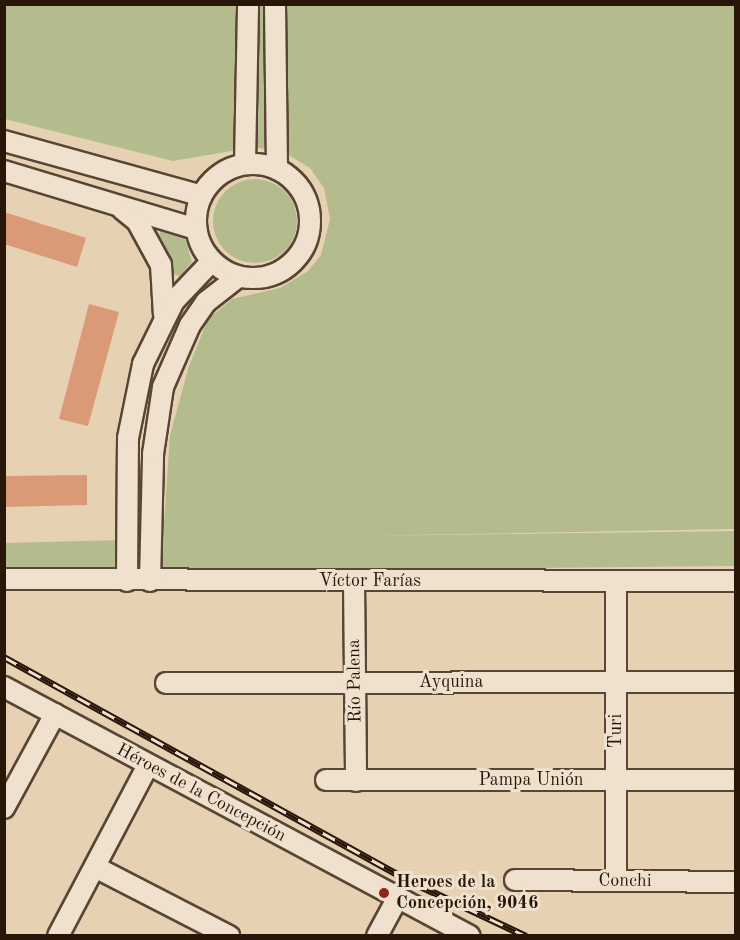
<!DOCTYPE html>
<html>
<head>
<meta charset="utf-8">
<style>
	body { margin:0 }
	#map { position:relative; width:740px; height:940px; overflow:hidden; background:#e7d1b3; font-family:"Old Standard TT",serif }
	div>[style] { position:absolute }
	.green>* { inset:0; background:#b4bc8e }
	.round { border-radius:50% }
	.building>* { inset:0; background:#db9a77 }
	.roads { filter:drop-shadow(2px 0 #584534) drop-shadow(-2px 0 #584534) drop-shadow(0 2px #584534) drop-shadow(0 -2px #584534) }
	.minor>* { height:20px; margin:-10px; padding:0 10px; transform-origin:10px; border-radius:10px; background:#efe1ce }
	.minor>.ring { margin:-10px; padding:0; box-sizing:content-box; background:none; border:20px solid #efe1ce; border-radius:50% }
	.rail>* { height:7px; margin-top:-3.5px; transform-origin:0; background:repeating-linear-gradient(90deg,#efe1ce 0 14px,#281609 0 28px); box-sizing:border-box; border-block:2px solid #281609 }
	.dots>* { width:16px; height:16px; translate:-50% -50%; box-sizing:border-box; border:3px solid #efe1ce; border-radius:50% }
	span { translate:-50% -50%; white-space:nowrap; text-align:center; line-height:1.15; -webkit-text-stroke:6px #efe1ce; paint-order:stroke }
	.street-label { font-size:18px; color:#281609 }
	.poi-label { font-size:18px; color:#281609; font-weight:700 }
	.left { translate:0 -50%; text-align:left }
	.frame { position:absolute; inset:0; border:6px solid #281609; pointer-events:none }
</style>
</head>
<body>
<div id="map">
	<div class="green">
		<div style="clip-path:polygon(5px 5px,735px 5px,735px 529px,354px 536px,735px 531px,735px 566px,5px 573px,4px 543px,163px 539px,170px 435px,189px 366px,208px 319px,232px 299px,280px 288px,308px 271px,321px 255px,330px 219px,324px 188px,310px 168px,287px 154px,255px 147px,173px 161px,5px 119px)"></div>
		<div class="round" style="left:213px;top:179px;width:84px;height:84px"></div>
		<div style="clip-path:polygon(161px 226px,184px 235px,192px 262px,180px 276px,173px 274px,159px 236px)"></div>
	</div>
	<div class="building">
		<div style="clip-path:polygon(4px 212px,86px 238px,77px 267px,4px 244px)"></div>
		<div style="clip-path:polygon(89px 304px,119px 312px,88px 426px,59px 419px)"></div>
		<div style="clip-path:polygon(87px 475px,87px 505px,4px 507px,4px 476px)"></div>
	</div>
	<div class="roads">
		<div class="minor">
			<div style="left:275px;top:4px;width:165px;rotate:89.3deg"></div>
			<div style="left:4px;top:141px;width:205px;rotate:15.5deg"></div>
			<div class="ring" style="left:196px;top:164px;width:94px;height:94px"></div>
			<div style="left:245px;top:164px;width:160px;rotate:-88.9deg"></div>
			<div style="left:4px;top:171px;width:201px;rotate:16.8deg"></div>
			<div style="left:122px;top:209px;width:19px;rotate:39deg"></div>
			<div style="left:137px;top:221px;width:50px;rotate:61.4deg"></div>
			<div style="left:161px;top:265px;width:50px;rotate:86.6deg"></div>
			<div style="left:4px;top:579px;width:732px;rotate:0.16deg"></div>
			<div style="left:127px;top:581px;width:143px;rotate:-89.6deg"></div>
			<div style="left:128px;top:438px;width:76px;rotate:-78.5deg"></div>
			<div style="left:143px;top:364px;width:70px;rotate:-63.8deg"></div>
			<div style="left:174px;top:301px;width:54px;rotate:-46.5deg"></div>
			<div style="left:150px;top:581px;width:127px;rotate:-88.6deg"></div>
			<div style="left:153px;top:454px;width:68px;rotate:-81.5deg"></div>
			<div style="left:163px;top:387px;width:68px;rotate:-66.5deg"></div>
			<div style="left:190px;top:325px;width:28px;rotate:-55deg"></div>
			<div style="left:206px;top:302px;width:41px;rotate:-38deg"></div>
			<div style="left:354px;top:581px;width:200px;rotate:89.4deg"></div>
			<div style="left:166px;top:683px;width:570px;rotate:-0.1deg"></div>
			<div style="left:4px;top:687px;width:528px;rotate:28.12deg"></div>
			<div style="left:326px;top:780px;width:410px"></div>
			<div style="left:4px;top:808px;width:107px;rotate:-61.5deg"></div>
			<div style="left:95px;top:867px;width:151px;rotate:27.2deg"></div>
			<div style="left:515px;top:880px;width:221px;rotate:0.5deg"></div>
			<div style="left:616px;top:881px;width:300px;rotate:-90deg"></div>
			<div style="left:58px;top:936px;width:193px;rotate:-62.2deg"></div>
			<div style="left:377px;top:936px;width:42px;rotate:-61.6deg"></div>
		</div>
	</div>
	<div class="rail">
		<div style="left:4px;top:657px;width:468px;rotate:28.9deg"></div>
		<div style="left:414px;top:883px;width:124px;rotate:25.3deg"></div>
	</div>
	<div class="dots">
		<div style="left:384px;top:893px;background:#8f2418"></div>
	</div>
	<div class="street-label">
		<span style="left:370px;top:581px">Víctor Farías</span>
		<span style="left:355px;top:681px;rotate:-91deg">Río Palena</span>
		<span style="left:451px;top:682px">Ayquina</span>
		<span style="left:616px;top:731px;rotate:-90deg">Turi</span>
		<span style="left:531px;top:780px">Pampa Unión</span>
		<span style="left:201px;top:793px;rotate:28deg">Héroes de la Concepción</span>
		<span style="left:625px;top:881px;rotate:1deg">Conchi</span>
	</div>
	<div class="poi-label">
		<span class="left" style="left:396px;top:893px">Heroes de la<br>Concepción, 9046</span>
	</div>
	<div class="frame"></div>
</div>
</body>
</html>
